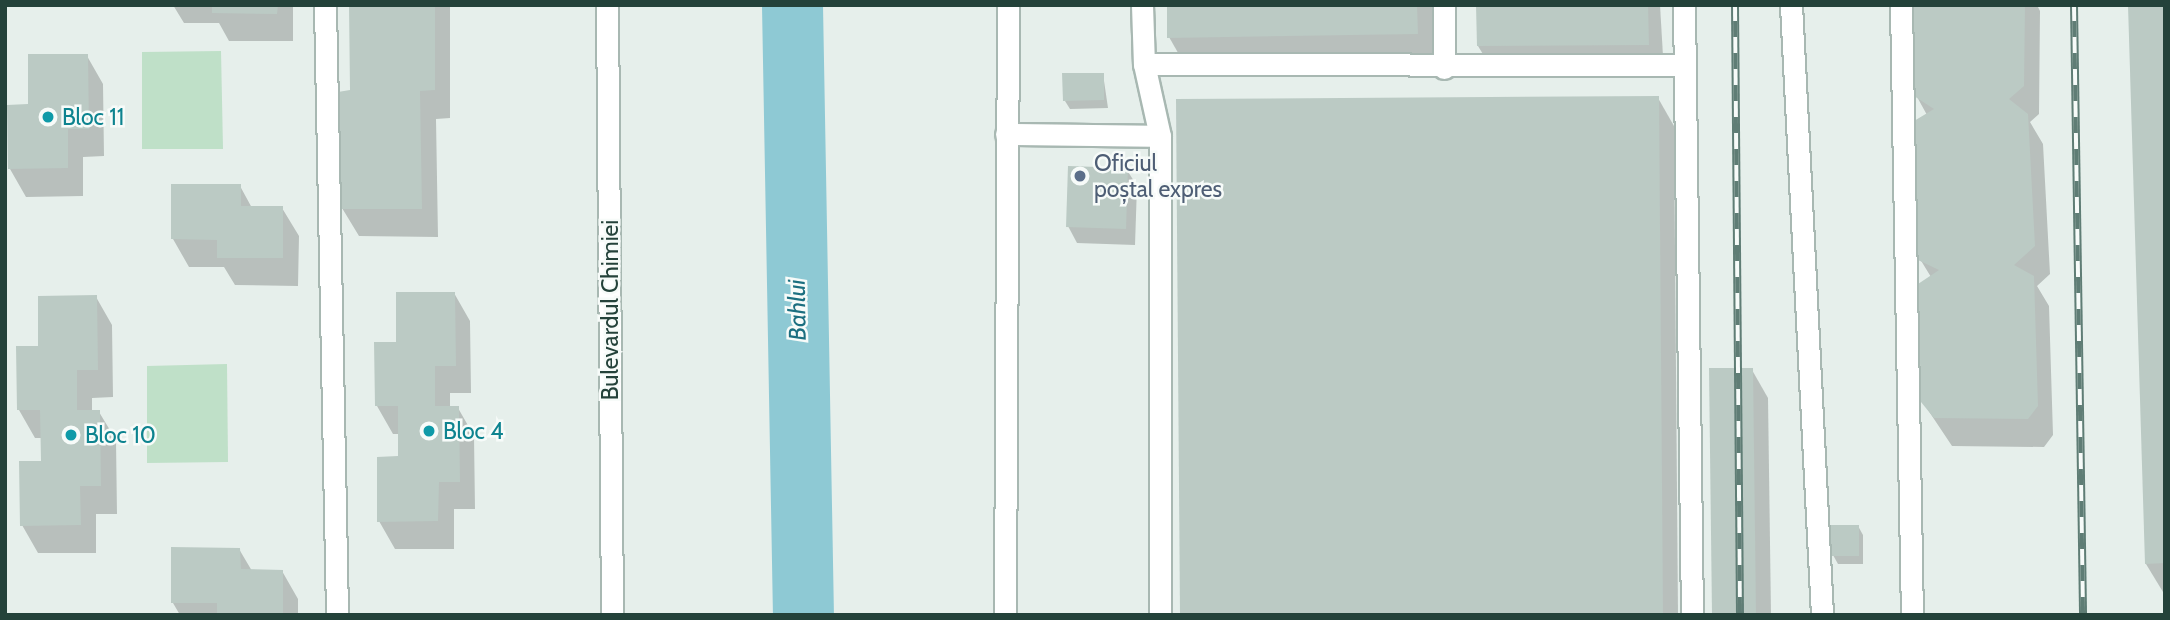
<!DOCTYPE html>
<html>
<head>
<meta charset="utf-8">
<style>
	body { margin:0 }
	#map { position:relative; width:2170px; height:620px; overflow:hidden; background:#e6efeb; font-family:Cabin,sans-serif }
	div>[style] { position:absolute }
	.green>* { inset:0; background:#bfe0c8 }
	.shadow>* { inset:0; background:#0003 }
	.river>* { height:61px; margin:-30.5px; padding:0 30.5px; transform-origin:30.5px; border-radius:30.5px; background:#8ec9d4 }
	.building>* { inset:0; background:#bbcac4 }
	.roads { filter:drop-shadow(2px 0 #a8b8b2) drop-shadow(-2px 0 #a8b8b2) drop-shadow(0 2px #a8b8b2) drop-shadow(0 -2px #a8b8b2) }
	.minor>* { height:21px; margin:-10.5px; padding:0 10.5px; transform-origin:10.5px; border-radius:10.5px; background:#fff }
	.rail>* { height:8px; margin-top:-4px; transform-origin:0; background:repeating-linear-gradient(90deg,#f7fbf9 0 16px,#5f7d75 0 32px); box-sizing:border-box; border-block:2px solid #5f7d75 }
	.dots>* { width:19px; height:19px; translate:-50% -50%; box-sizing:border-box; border:4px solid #f7fbf9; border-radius:50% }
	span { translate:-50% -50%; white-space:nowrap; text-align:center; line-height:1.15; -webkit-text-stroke:5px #f7fbf9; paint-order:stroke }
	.culture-label { font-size:23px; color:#0d838f }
	.left { translate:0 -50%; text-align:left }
	.service-label { font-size:23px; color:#4e5e75 }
	.street-label { font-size:23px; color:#24423a }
	.water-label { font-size:24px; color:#1c6f80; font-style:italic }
	.frame { position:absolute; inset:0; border:7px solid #24423a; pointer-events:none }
</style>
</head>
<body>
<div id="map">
	<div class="green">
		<div style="clip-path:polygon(221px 51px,223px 149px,142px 149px,142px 52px)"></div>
		<div style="clip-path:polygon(227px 364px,228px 462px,147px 463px,147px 366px)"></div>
	</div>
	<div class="shadow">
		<div style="clip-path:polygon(173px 5px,293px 5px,293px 41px,229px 41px,219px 23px,184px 23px)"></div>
		<div style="clip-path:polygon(350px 5px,450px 5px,450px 118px,436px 119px,438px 237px,359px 236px,342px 208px,351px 92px)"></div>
		<div style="clip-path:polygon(1169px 5px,1432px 5px,1433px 62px,1185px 65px,1169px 37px)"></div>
		<div style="clip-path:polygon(1478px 5px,1660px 5px,1664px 73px,1495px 74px,1478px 46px)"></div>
		<div style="clip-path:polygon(1911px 5px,2037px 5px,2040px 11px,2039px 114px,2030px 122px,2043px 144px,2050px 274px,2037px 286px,2049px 306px,2053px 435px,2044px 447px,1952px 446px,1922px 401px,1931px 277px,1920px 259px,1927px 115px,1916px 95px)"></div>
		<div style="clip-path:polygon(2165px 5px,2165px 592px,2163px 592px,2146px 564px)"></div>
		<div style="clip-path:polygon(87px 56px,103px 84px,104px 156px,83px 157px,83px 196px,26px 197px,10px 169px,30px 106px)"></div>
		<div style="clip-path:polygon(1103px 74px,1108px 108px,1070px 109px,1065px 101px)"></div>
		<div style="clip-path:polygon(1658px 98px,1674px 126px,1678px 615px,1181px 615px)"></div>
		<div style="clip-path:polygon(1127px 170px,1137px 186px,1135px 245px,1077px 243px,1068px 226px)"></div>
		<div style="clip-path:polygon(240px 186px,252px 208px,282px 208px,299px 236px,298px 286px,235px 285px,224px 267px,189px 267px,173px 239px)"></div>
		<div style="clip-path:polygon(454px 293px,470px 321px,471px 393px,450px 393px,450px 408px,458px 408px,474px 436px,475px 509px,454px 509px,454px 549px,395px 549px,379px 521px,400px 458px,400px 434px,393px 434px,377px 406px,398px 343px)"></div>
		<div style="clip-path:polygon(96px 297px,112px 325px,113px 397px,92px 398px,92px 412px,99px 412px,116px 440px,117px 514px,96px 514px,96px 553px,38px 553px,22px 525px,43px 462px,42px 438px,35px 438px,19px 410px,40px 347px)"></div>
		<div style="clip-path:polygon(1752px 370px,1768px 398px,1771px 615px,1713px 615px)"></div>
		<div style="clip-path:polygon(1858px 526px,1863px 535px,1863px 564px,1838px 564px,1833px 555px)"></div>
		<div style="clip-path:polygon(239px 549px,252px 571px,282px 571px,298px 599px,298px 615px,180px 615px,173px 603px)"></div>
	</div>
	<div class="river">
		<div style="left:792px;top:5px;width:610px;rotate:88.97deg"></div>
	</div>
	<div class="building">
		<div style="clip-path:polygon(212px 5px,278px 5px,277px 14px,212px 13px)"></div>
		<div style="clip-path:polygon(349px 5px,435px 5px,435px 90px,420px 91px,422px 209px,341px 209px,338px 92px,350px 90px)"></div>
		<div style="clip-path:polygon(1167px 5px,1417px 5px,1418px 34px,1167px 38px)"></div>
		<div style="clip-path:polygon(1476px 5px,1648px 5px,1649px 45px,1477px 46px)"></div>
		<div style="clip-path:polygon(1909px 5px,2025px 5px,2024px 86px,2009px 99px,2028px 114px,2035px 246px,2014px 265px,2034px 276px,2038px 406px,2028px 419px,1934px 418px,1921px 402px,1918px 284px,1939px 270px,1918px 260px,1914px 121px,1934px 109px,1914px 96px)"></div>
		<div style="clip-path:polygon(2128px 5px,2165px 5px,2165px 563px,2145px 564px)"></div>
		<div style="clip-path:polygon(28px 54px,88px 54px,89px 129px,68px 129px,68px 168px,8px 169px,7px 105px,28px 104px)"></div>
		<div style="clip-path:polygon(1062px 73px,1104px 73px,1104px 100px,1063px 101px)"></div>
		<div style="clip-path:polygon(1659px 96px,1663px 615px,1180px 615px,1176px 99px)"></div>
		<div style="clip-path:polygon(1068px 166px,1128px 168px,1126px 229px,1066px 227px)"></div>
		<div style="clip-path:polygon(171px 184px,241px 184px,241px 206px,283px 206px,283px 258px,217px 258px,217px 240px,171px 239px)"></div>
		<div style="clip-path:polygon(396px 292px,455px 292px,456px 366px,435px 366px,435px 406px,459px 406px,460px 482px,439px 482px,438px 521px,377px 522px,377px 457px,398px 456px,398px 406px,375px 406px,374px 342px,396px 342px)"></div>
		<div style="clip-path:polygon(97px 295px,98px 370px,77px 370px,77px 410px,100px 410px,101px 486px,80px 486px,81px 525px,20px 526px,19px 461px,41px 461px,40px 410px,17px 410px,16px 346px,38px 346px,38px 296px)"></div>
		<div style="clip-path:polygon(1709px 368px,1753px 368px,1756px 615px,1712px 615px)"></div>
		<div style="clip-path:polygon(1831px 525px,1859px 525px,1859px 556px,1831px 556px)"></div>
		<div style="clip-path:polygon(171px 547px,240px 548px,241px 569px,283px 570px,283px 615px,217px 615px,217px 603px,171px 603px)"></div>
	</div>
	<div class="roads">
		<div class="minor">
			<div style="left:325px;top:5px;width:610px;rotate:88.87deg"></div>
			<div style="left:607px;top:5px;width:610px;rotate:89.53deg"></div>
			<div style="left:1142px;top:5px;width:59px;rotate:88.1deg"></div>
			<div style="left:1144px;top:64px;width:74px;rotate:77.5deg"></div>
			<div style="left:1160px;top:136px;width:479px;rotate:90deg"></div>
			<div style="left:1444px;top:5px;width:63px;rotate:90deg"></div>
			<div style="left:1684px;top:5px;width:610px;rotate:89.25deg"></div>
			<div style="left:1791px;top:5px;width:611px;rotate:87.09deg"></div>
			<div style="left:1901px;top:5px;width:610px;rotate:88.97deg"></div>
			<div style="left:1144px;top:64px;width:540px;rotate:0.11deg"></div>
			<div style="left:1006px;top:134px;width:154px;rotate:0.7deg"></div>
			<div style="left:1005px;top:615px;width:610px;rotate:-89.72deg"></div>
		</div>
	</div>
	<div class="rail">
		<div style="left:1735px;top:5px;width:610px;rotate:89.53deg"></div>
		<div style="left:2074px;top:5px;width:610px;rotate:89.15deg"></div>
	</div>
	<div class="dots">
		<div style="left:48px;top:117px;background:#0f9aa8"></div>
		<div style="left:1080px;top:176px;background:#5c6f8a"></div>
		<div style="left:429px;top:431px;background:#0f9aa8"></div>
		<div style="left:71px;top:435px;background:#0f9aa8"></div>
	</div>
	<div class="culture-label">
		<span class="left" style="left:62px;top:117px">Bloc 11</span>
		<span class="left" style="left:443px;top:431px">Bloc 4</span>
		<span class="left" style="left:85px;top:435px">Bloc 10</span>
	</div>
	<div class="service-label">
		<span class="left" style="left:1094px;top:176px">Oficiul<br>poștal expres</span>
	</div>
	<div class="street-label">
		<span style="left:610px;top:310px;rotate:-90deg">Bulevardul Chimiei</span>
	</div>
	<div class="water-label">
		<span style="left:797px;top:310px;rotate:-91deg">Bahlui</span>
	</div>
	<div class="frame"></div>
</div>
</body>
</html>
